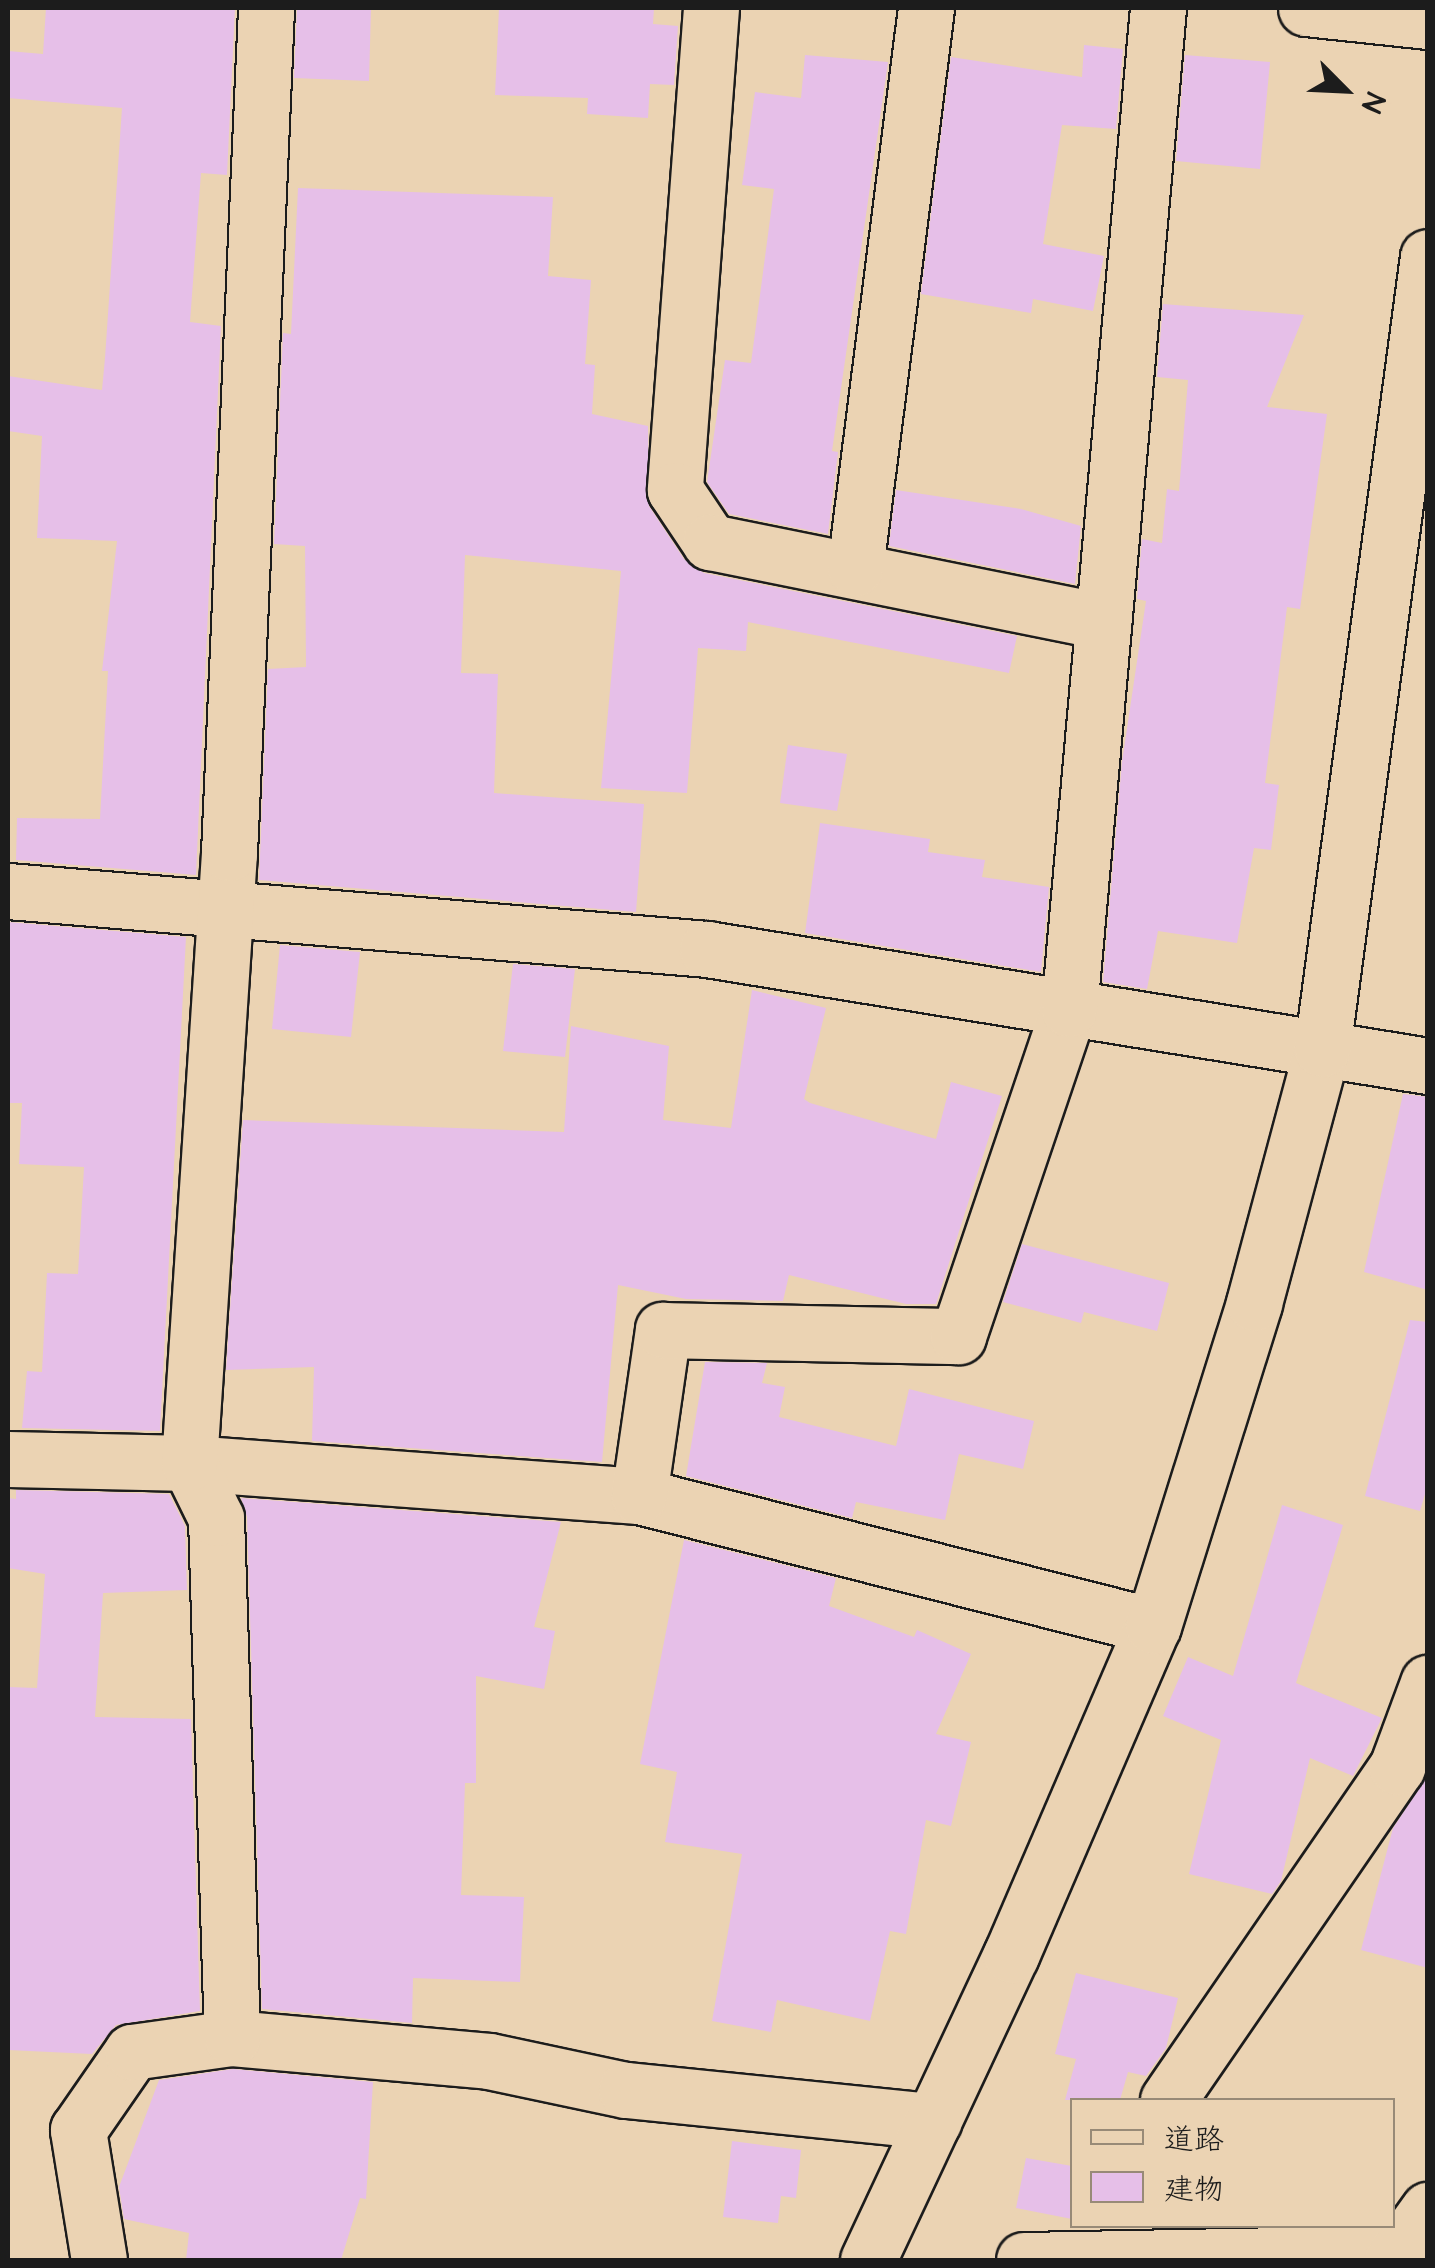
<!DOCTYPE html>
<html>
<head>
<meta charset="utf-8">
<style>
	body { margin:0 }
	#map { position:relative; width:1435px; height:2268px; overflow:hidden; background:#ebd3b3; font-family:"Architects Daughter","Klee One",sans-serif }
	div>[style] { position:absolute }
	.building>* { inset:0; background:#e6bfe8 }
	.roads { filter:drop-shadow(2px 0 #1c1c1c) drop-shadow(-2px 0 #1c1c1c) drop-shadow(0 2px #1c1c1c) drop-shadow(0 -2px #1c1c1c) }
	.minor>* { height:55px; margin:-27.5px; padding:0 27.5px; transform-origin:27.5px; border-radius:27.5px; background:#ebd3b3 }
	span { translate:-50% -50%; white-space:nowrap; text-align:center; line-height:1.15; -webkit-text-stroke:10px #ebd3b3; paint-order:stroke }
	.frame { position:absolute; inset:0; border:10px solid #1c1c1c; pointer-events:none }
	.legend { position:absolute; left:1070px; top:2098px; width:325px; height:130px; box-sizing:border-box; background:#ebd3b3; border:2px solid #988a77; margin:0; padding:12px 18px; list-style:none; font-size:30px; color:#1c1c1c }
	.legend li { display:flex; align-items:center; gap:20px; height:50px }
	.legend b { width:50px; border:2px solid #988a77 }
	.north { position:absolute; left:1295px; top:40px; width:100px; height:100px; -webkit-text-stroke:8px #ebd3b3; paint-order:stroke; rotate:114deg; font-size:28px; font-weight:700; line-height:40px; text-align:center; color:#1c1c1c }
	.north::after { content:''; display:block; margin:auto; width:35px; height:45px; background:#1c1c1c; clip-path:polygon(50% 0,100% 100%,50% 72%,0 100%) }
</style>
</head>
<body>
<div id="map">
	<div class="building">
		<div style="clip-path:polygon(46px 8px,235px 8px,227px 175px,201px 173px,190px 322px,221px 326px,196px 875px,16px 860px,17px 818px,100px 819px,108px 671px,102px 671px,117px 541px,37px 538px,42px 436px,8px 431px,8px 376px,102px 390px,105px 358px,122px 108px,8px 98px,8px 51px,43px 54px)"></div>
		<div style="clip-path:polygon(297px 8px,371px 8px,369px 81px,294px 78px)"></div>
		<div style="clip-path:polygon(499px 8px,654px 8px,653px 24px,678px 26px,674px 85px,650px 84px,648px 118px,587px 114px,588px 98px,495px 95px)"></div>
		<div style="clip-path:polygon(1084px 45px,1123px 49px,1116px 129px,1062px 125px,1043px 244px,1104px 256px,1093px 311px,1033px 299px,1031px 313px,921px 294px,951px 57px,1082px 77px)"></div>
		<div style="clip-path:polygon(805px 55px,888px 62px,832px 451px,838px 452px,828px 534px,729px 514px,707px 482px,725px 360px,751px 363px,774px 189px,742px 185px,755px 92px,801px 98px)"></div>
		<div style="clip-path:polygon(1185px 55px,1270px 62px,1260px 169px,1176px 161px)"></div>
		<div style="clip-path:polygon(298px 188px,553px 197px,548px 276px,591px 280px,585px 364px,595px 365px,592px 414px,648px 426px,649px 506px,684px 559px,704px 573px,1017px 636px,1009px 673px,748px 622px,746px 651px,698px 648px,687px 793px,601px 788px,621px 571px,465px 555px,461px 673px,498px 674px,494px 793px,644px 804px,636px 912px,259px 880px,268px 669px,306px 667px,305px 546px,274px 544px,283px 333px,291px 334px)"></div>
		<div style="clip-path:polygon(1163px 304px,1304px 315px,1267px 407px,1327px 414px,1300px 609px,1287px 607px,1265px 783px,1279px 785px,1271px 850px,1254px 848px,1237px 943px,1158px 931px,1147px 989px,1103px 982px,1122px 762px,1146px 601px,1137px 599px,1142px 539px,1162px 543px,1167px 489px,1179px 491px,1188px 380px,1157px 377px)"></div>
		<div style="clip-path:polygon(896px 490px,1021px 509px,1081px 526px,1075px 584px,889px 546px)"></div>
		<div style="clip-path:polygon(788px 745px,847px 754px,837px 811px,780px 803px)"></div>
		<div style="clip-path:polygon(820px 823px,930px 839px,928px 852px,985px 860px,982px 877px,1049px 887px,1041px 972px,805px 933px)"></div>
		<div style="clip-path:polygon(8px 922px,186px 937px,160px 1431px,22px 1428px,27px 1371px,42px 1372px,47px 1273px,78px 1274px,84px 1167px,19px 1164px,22px 1103px,8px 1103px)"></div>
		<div style="clip-path:polygon(280px 945px,360px 952px,351px 1037px,272px 1029px)"></div>
		<div style="clip-path:polygon(513px 964px,575px 969px,565px 1057px,503px 1051px)"></div>
		<div style="clip-path:polygon(752px 990px,826px 1008px,804px 1099px,810px 1103px,936px 1139px,951px 1082px,1002px 1096px,936px 1304px,906px 1304px,789px 1275px,783px 1301px,686px 1299px,618px 1285px,602px 1462px,312px 1441px,314px 1367px,226px 1370px,243px 1120px,564px 1132px,571px 1026px,669px 1046px,663px 1120px,731px 1128px)"></div>
		<div style="clip-path:polygon(1403px 1094px,1428px 1097px,1428px 1290px,1364px 1272px)"></div>
		<div style="clip-path:polygon(1022px 1244px,1169px 1283px,1157px 1331px,1084px 1312px,1081px 1323px,1003px 1302px)"></div>
		<div style="clip-path:polygon(1410px 1320px,1428px 1322px,1428px 1484px,1420px 1511px,1365px 1496px)"></div>
		<div style="clip-path:polygon(705px 1362px,767px 1363px,762px 1383px,785px 1387px,779px 1417px,896px 1446px,909px 1389px,1034px 1421px,1023px 1469px,959px 1454px,945px 1520px,856px 1502px,852px 1518px,686px 1476px)"></div>
		<div style="clip-path:polygon(16px 1490px,169px 1494px,185px 1526px,187px 1590px,103px 1593px,95px 1717px,191px 1719px,200px 2011px,116px 2025px,92px 2054px,8px 2050px,8px 1687px,37px 1688px,45px 1574px,8px 1568px,8px 1498px,16px 1499px)"></div>
		<div style="clip-path:polygon(241px 1498px,561px 1522px,534px 1627px,555px 1631px,544px 1689px,476px 1676px,476px 1783px,465px 1783px,461px 1895px,524px 1897px,520px 1982px,413px 1978px,412px 2023px,262px 2009px,247px 1517px)"></div>
		<div style="clip-path:polygon(1282px 1505px,1343px 1525px,1296px 1683px,1382px 1718px,1353px 1776px,1310px 1758px,1281px 1881px,1272px 1894px,1189px 1874px,1221px 1740px,1163px 1716px,1188px 1657px,1233px 1676px)"></div>
		<div style="clip-path:polygon(684px 1540px,836px 1578px,829px 1606px,914px 1637px,917px 1630px,971px 1654px,936px 1734px,971px 1742px,951px 1826px,926px 1820px,906px 1934px,890px 1931px,870px 2021px,777px 2000px,771px 2032px,712px 2021px,742px 1854px,665px 1842px,677px 1772px,640px 1764px)"></div>
		<div style="clip-path:polygon(1428px 1775px,1428px 1968px,1361px 1950px,1393px 1828px)"></div>
		<div style="clip-path:polygon(1076px 1973px,1178px 1998px,1166px 2048px,1146px 2076px,1128px 2072px,1120px 2100px,1065px 2100px,1076px 2059px,1055px 2054px)"></div>
		<div style="clip-path:polygon(233px 2069px,373px 2082px,366px 2199px,360px 2198px,341px 2260px,186px 2260px,189px 2233px,124px 2219px,119px 2187px,159px 2080px)"></div>
		<div style="clip-path:polygon(732px 2141px,801px 2150px,796px 2198px,781px 2196px,778px 2223px,723px 2217px)"></div>
		<div style="clip-path:polygon(1026px 2158px,1072px 2166px,1072px 2219px,1016px 2208px)"></div>
	</div>
	<div class="roads">
		<div class="minor">
			<div style="left:711px;top:8px;width:483px;rotate:94.3deg"></div>
			<div style="left:675px;top:490px;width:63px;rotate:56.1deg"></div>
			<div style="left:710px;top:542px;width:401px;rotate:11.4deg"></div>
			<div style="left:1306px;top:8px;width:123px;rotate:6.1deg"></div>
			<div style="left:855px;top:568px;width:564px;rotate:-82.77deg"></div>
			<div style="left:8px;top:891px;width:701px;rotate:4.74deg"></div>
			<div style="left:707px;top:949px;width:730px;rotate:9.22deg"></div>
			<div style="left:8px;top:1459px;width:181px;rotate:1.3deg"></div>
			<div style="left:189px;top:1463px;width:451px;rotate:4.2deg"></div>
			<div style="left:639px;top:1496px;width:530px;rotate:14.19deg"></div>
			<div style="left:639px;top:1496px;width:168px;rotate:-81.8deg"></div>
			<div style="left:663px;top:1330px;width:295px;rotate:1.2deg"></div>
			<div style="left:958px;top:1336px;width:345px;rotate:-71.3deg"></div>
			<div style="left:1069px;top:1009px;width:1005px;rotate:-84.92deg"></div>
			<div style="left:232px;top:2038px;width:258px;rotate:5.1deg"></div>
			<div style="left:489px;top:2061px;width:140px;rotate:12deg"></div>
			<div style="left:626px;top:2090px;width:309px;rotate:5.8deg"></div>
			<div style="left:1168px;top:2100px;width:404px;rotate:-55.5deg"></div>
			<div style="left:1397px;top:1767px;width:90px;rotate:-69.7deg"></div>
			<div style="left:99px;top:2260px;width:132px;rotate:-99.2deg"></div>
			<div style="left:78px;top:2130px;width:95px;rotate:-55.3deg"></div>
			<div style="left:132px;top:2052px;width:101px;rotate:-8deg"></div>
			<div style="left:232px;top:2038px;width:520px;rotate:-91.76deg"></div>
			<div style="left:216px;top:1518px;width:61px;rotate:-116.1deg"></div>
			<div style="left:189px;top:1463px;width:611px;rotate:-86.25deg"></div>
			<div style="left:229px;top:853px;width:846px;rotate:-87.49deg"></div>
			<div style="left:868px;top:2260px;width:337px;rotate:-64.9deg"></div>
			<div style="left:1011px;top:1955px;width:358px;rotate:-66.7deg"></div>
			<div style="left:1153px;top:1626px;width:338px;rotate:-72.6deg"></div>
			<div style="left:1254px;top:1303px;width:263px;rotate:-75deg"></div>
			<div style="left:1322px;top:1049px;width:799px;rotate:-82.38deg"></div>
			<div style="left:1024px;top:2260px;width:373px;rotate:-1.1deg"></div>
			<div style="left:1392px;top:2260px;width:62px;rotate:-54.2deg"></div>
		</div>
	</div>
	<div class="frame"></div>
	<ul class="legend">
	<li><b style="height:12px;background:#ebd3b3"></b>道路</li>
	<li><b style="height:28px;background:#e6bfe8"></b>建物</li>
	</ul>
	<div class="north">N</div>
</div>
</body>
</html>
